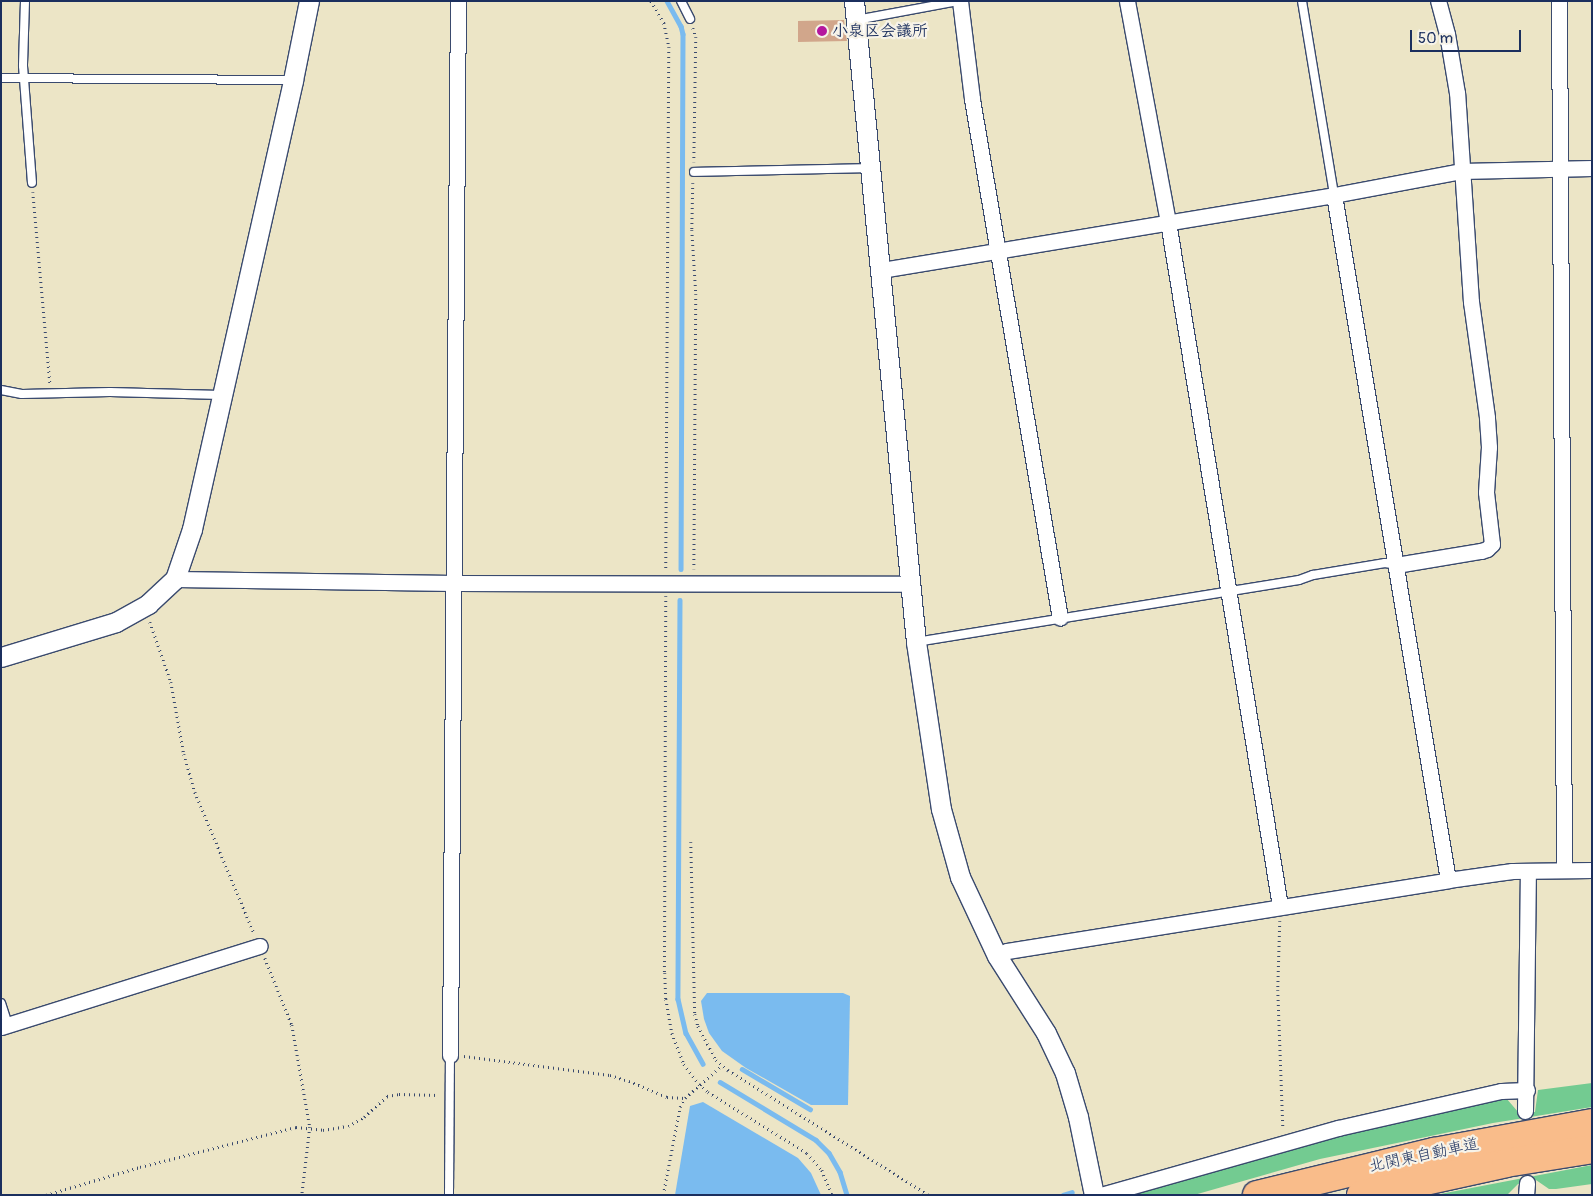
<!DOCTYPE html>
<html>
<head>
<meta charset="utf-8">
<style>
	body { margin:0 }
	#map { position:relative; width:1593px; height:1196px; overflow:hidden; background:#ece5c6; font-family:Pangolin,"Klee One",sans-serif }
	div>[style] { position:absolute }
	.green>* { inset:0; background:#73cb91 }
	.water>* { inset:0; background:#7abbef }
	.stream>* { height:4.5px; margin:-2.25px; padding:0 2.25px; transform-origin:2.25px; border-radius:2.25px; background:#7abbef }
	.building>* { inset:0; background:#d1a68b }
	.path>* { height:2.5px; margin-top:-1.25px; transform-origin:0; background:repeating-linear-gradient(90deg,#3a4a6e 0 1px,transparent 0 5px) }
	.roads { filter:drop-shadow(1px 0 #3a4a6e) drop-shadow(-1px 0 #3a4a6e) drop-shadow(0 1px #3a4a6e) drop-shadow(0 -1px #3a4a6e) }
	.service>* { height:8px; margin:-4px; padding:0 4px; transform-origin:4px; border-radius:4px; background:#fff }
	.minor>* { height:15px; margin:-7.5px; padding:0 7.5px; transform-origin:7.5px; border-radius:7.5px; background:#fff }
	.tertiary>* { height:19px; margin:-9.5px; padding:0 9.5px; transform-origin:9.5px; border-radius:9.5px; background:#fff }
	.motorway>* { height:28px; margin:-14px; padding:0 14px; transform-origin:14px; border-radius:14px; background:#f9bc8a }
	.dots>* { width:14px; height:14px; translate:-50% -50%; box-sizing:border-box; border:2px solid #f7f3e8; border-radius:50% }
	span { translate:-50% -50%; white-space:nowrap; text-align:center; line-height:1.15; -webkit-text-stroke:4.5px #f7f3e8; paint-order:stroke }
	.poi-label { font-size:16px; color:#1b2f5e; font-weight:700 }
	.left { translate:0 -50%; text-align:left }
	.street-label { font-size:16px; color:#1b2f5e }
	.frame { position:absolute; inset:0; border:2px solid #1b2f5e; pointer-events:none }
	.scale { position:absolute; left:1410px; top:30px; width:111px; height:22px; box-sizing:border-box; border:2px solid #1b2f5e; border-top:0; padding-left:6px; font-size:15px; line-height:18px; white-space:nowrap; color:#1b2f5e; -webkit-text-stroke:4px #f7f3e8; paint-order:stroke }
</style>
</head>
<body>
<div id="map">
	<div class="green">
		<div style="clip-path:polygon(1592px 1083px,1592px 1107px,1493px 1123px,1320px 1159px,1194px 1195px,1126px 1195px,1306px 1144px,1506px 1098px,1519px 1113px,1535px 1112px,1538px 1090px)"></div>
		<div style="clip-path:polygon(1592px 1165px,1592px 1184px,1556px 1189px,1549px 1189px,1536px 1180px,1518px 1184px,1507px 1195px,1435px 1195px)"></div>
	</div>
	<div class="water">
		<div style="clip-path:polygon(707px 993px,843px 993px,850px 996px,848px 1105px,811px 1105px,746px 1068px,722px 1051px,709px 1033px,704px 1019px,701px 1001px)"></div>
		<div style="clip-path:polygon(703px 1102px,798px 1158px,811px 1173px,821px 1195px,675px 1195px,690px 1106px)"></div>
	</div>
	<div class="stream">
		<div style="left:667px;top:1px;width:29px;rotate:61deg"></div>
		<div style="left:681px;top:26px;width:8px;rotate:76deg"></div>
		<div style="left:683px;top:34px;width:535px;rotate:90.21deg"></div>
		<div style="left:680px;top:600px;width:399px;rotate:90.3deg"></div>
		<div style="left:678px;top:999px;width:35px;rotate:77deg"></div>
		<div style="left:686px;top:1033px;width:35px;rotate:61deg"></div>
		<div style="left:742px;top:1069px;width:79px;rotate:30.5deg"></div>
		<div style="left:720px;top:1082px;width:112px;rotate:31.1deg"></div>
		<div style="left:816px;top:1140px;width:18px;rotate:45deg"></div>
		<div style="left:829px;top:1153px;width:22px;rotate:60deg"></div>
		<div style="left:840px;top:1172px;width:24px;rotate:73deg"></div>
		<div style="left:1063px;top:1195px;width:9px;rotate:-18deg"></div>
	</div>
	<div class="building">
		<div style="clip-path:polygon(844px 20px,847px 41px,798px 42px,798px 21px)"></div>
	</div>
	<div class="path">
		<div style="left:651px;top:1px;width:26px;rotate:59deg"></div>
		<div style="left:664px;top:23px;width:25px;rotate:78deg"></div>
		<div style="left:669px;top:47px;width:521px;rotate:90.33deg"></div>
		<div style="left:693px;top:28px;width:9px;rotate:72deg"></div>
		<div style="left:696px;top:37px;width:125px;rotate:90.9deg"></div>
		<div style="left:693px;top:183px;width:47px;rotate:91.2deg"></div>
		<div style="left:692px;top:230px;width:64px;rotate:86.4deg"></div>
		<div style="left:696px;top:294px;width:275px;rotate:90.4deg"></div>
		<div style="left:33px;top:192px;width:192px;rotate:84.9deg"></div>
		<div style="left:666px;top:596px;width:377px;rotate:90.2deg"></div>
		<div style="left:665px;top:973px;width:26px;rotate:88deg"></div>
		<div style="left:666px;top:999px;width:35px;rotate:80deg"></div>
		<div style="left:672px;top:1033px;width:33px;rotate:69deg"></div>
		<div style="left:684px;top:1064px;width:25px;rotate:53deg"></div>
		<div style="left:699px;top:1084px;width:12px;rotate:42deg"></div>
		<div style="left:708px;top:1092px;width:116px;rotate:31.6deg"></div>
		<div style="left:807px;top:1153px;width:23px;rotate:49deg"></div>
		<div style="left:822px;top:1170px;width:27px;rotate:68deg"></div>
		<div style="left:150px;top:622px;width:64px;rotate:70.7deg"></div>
		<div style="left:171px;top:682px;width:73px;rotate:79.8deg"></div>
		<div style="left:184px;top:754px;width:40px;rotate:74deg"></div>
		<div style="left:195px;top:792px;width:153px;rotate:67.3deg"></div>
		<div style="left:691px;top:842px;width:172px;rotate:88.7deg"></div>
		<div style="left:695px;top:1014px;width:12px;rotate:76deg"></div>
		<div style="left:698px;top:1026px;width:38px;rotate:62deg"></div>
		<div style="left:716px;top:1060px;width:16px;rotate:40deg"></div>
		<div style="left:728px;top:1070px;width:237px;rotate:31.9deg"></div>
		<div style="left:1280px;top:921px;width:69px;rotate:91.7deg"></div>
		<div style="left:1278px;top:990px;width:138px;rotate:87.9deg"></div>
		<div style="left:265px;top:958px;width:72px;rotate:68.1deg"></div>
		<div style="left:292px;top:1025px;width:104px;rotate:80deg"></div>
		<div style="left:310px;top:1127px;width:68px;rotate:96.7deg"></div>
		<div style="left:464px;top:1056px;width:147px;rotate:7.4deg"></div>
		<div style="left:610px;top:1075px;width:20px;rotate:18deg"></div>
		<div style="left:629px;top:1081px;width:41px;rotate:22.8deg"></div>
		<div style="left:667px;top:1097px;width:18px;rotate:3deg"></div>
		<div style="left:46px;top:1195px;width:98px;rotate:-16.6deg"></div>
		<div style="left:140px;top:1167px;width:161px;rotate:-14.4deg"></div>
		<div style="left:296px;top:1127px;width:27px;rotate:6deg"></div>
		<div style="left:323px;top:1130px;width:25px;rotate:-9deg"></div>
		<div style="left:348px;top:1126px;width:18px;rotate:-29deg"></div>
		<div style="left:364px;top:1117px;width:31px;rotate:-42deg"></div>
		<div style="left:387px;top:1096px;width:12px;rotate:-9deg"></div>
		<div style="left:399px;top:1094px;width:40px;rotate:1.4deg"></div>
		<div style="left:663px;top:1195px;width:90px;rotate:-79.1deg"></div>
		<div style="left:680px;top:1107px;width:10px;rotate:-61deg"></div>
		<div style="left:685px;top:1098px;width:48px;rotate:-41.6deg"></div>
	</div>
	<div class="roads">
		<div class="service">
			<div style="left:25px;top:1px;width:65px;rotate:91.8deg"></div>
			<div style="left:23px;top:66px;width:117px;rotate:85.6deg"></div>
			<div style="left:681px;top:1px;width:20px;rotate:63deg"></div>
			<div style="left:1302px;top:1px;width:197px;rotate:80.6deg"></div>
			<div style="left:856px;top:20px;width:105px;rotate:-10.5deg"></div>
			<div style="left:1px;top:78px;width:291px;rotate:0.4deg"></div>
			<div style="left:694px;top:172px;width:175px;rotate:-1.3deg"></div>
			<div style="left:1px;top:390px;width:21px;rotate:11deg"></div>
			<div style="left:22px;top:394px;width:88px;rotate:-1.3deg"></div>
			<div style="left:110px;top:392px;width:111px;rotate:1.5deg"></div>
			<div style="left:916px;top:642px;width:388px;rotate:-9.2deg"></div>
			<div style="left:1299px;top:580px;width:15px;rotate:-20deg"></div>
			<div style="left:1313px;top:575px;width:73px;rotate:-9.5deg"></div>
			<div style="left:1385px;top:563px;width:11px;rotate:10deg"></div>
			<div style="left:1px;top:1003px;width:23px;rotate:72deg"></div>
			<div style="left:449px;top:1195px;width:140px;rotate:-89.6deg"></div>
		</div>
		<div class="minor">
			<div style="left:960px;top:1px;width:99px;rotate:83deg"></div>
			<div style="left:972px;top:99px;width:526px;rotate:80.38deg"></div>
			<div style="left:1127px;top:1px;width:225px;rotate:79.5deg"></div>
			<div style="left:1168px;top:222px;width:693px;rotate:80.7deg"></div>
			<div style="left:1559px;top:1px;width:869px;rotate:89.67deg"></div>
			<div style="left:1334px;top:195px;width:694px;rotate:80.55deg"></div>
			<div style="left:882px;top:270px;width:458px;rotate:-9.4deg"></div>
			<div style="left:1334px;top:195px;width:129px;rotate:-10.7deg"></div>
			<div style="left:1461px;top:171px;width:131px;rotate:-1.3deg"></div>
			<div style="left:1396px;top:565px;width:86px;rotate:-9.4deg"></div>
			<div style="left:1481px;top:551px;width:6px;rotate:-18deg"></div>
			<div style="left:1487px;top:549px;width:7px;rotate:-45deg"></div>
			<div style="left:1492px;top:544px;width:52px;rotate:-96.6deg"></div>
			<div style="left:1486px;top:492px;width:45px;rotate:-86.2deg"></div>
			<div style="left:1489px;top:447px;width:30px;rotate:-94deg"></div>
			<div style="left:1487px;top:417px;width:116px;rotate:-97.9deg"></div>
			<div style="left:1471px;top:302px;width:209px;rotate:-93.8deg"></div>
			<div style="left:1457px;top:93px;width:60px;rotate:-99.6deg"></div>
			<div style="left:1447px;top:34px;width:34px;rotate:-105deg"></div>
			<div style="left:175px;top:579px;width:279px;rotate:0.8deg"></div>
			<div style="left:454px;top:583px;width:457px;rotate:0.1deg"></div>
			<div style="left:997px;top:956px;width:11px;rotate:-27deg"></div>
			<div style="left:1007px;top:951px;width:447px;rotate:-9.1deg"></div>
			<div style="left:1448px;top:880px;width:65px;rotate:-8deg"></div>
			<div style="left:1512px;top:871px;width:80px;rotate:-0.7deg"></div>
			<div style="left:1px;top:1027px;width:271px;rotate:-17.4deg"></div>
			<div style="left:450px;top:1055px;width:1054px;rotate:-89.57deg"></div>
			<div style="left:1525px;top:1111px;width:240px;rotate:-89.3deg"></div>
			<div style="left:1101px;top:1195px;width:246px;rotate:-15.8deg"></div>
			<div style="left:1338px;top:1128px;width:167px;rotate:-12.8deg"></div>
			<div style="left:1501px;top:1091px;width:26px;rotate:-2deg"></div>
			<div style="left:1526px;top:1195px;width:12px;rotate:-85deg"></div>
		</div>
		<div class="tertiary">
			<div style="left:854px;top:1px;width:644px;rotate:84.48deg"></div>
			<div style="left:916px;top:642px;width:169px;rotate:81.5deg"></div>
			<div style="left:941px;top:809px;width:71px;rotate:74.4deg"></div>
			<div style="left:960px;top:877px;width:87px;rotate:64.9deg"></div>
			<div style="left:997px;top:956px;width:91px;rotate:57.5deg"></div>
			<div style="left:1046px;top:1033px;width:44px;rotate:64.6deg"></div>
			<div style="left:1065px;top:1073px;width:46px;rotate:73.5deg"></div>
			<div style="left:1078px;top:1117px;width:80px;rotate:78.4deg"></div>
			<div style="left:1px;top:657px;width:120px;rotate:-16.9deg"></div>
			<div style="left:116px;top:622px;width:37px;rotate:-29deg"></div>
			<div style="left:148px;top:604px;width:37px;rotate:-43deg"></div>
			<div style="left:175px;top:579px;width:53px;rotate:-71.2deg"></div>
			<div style="left:192px;top:529px;width:460px;rotate:-77.3deg"></div>
			<div style="left:293px;top:80px;width:81px;rotate:-78.6deg"></div>
		</div>
		<div class="motorway">
			<div style="left:1257px;top:1195px;width:182px;rotate:-13.7deg"></div>
			<div style="left:1434px;top:1152px;width:161px;rotate:-10.4deg"></div>
			<div style="left:1361px;top:1195px;width:148px;rotate:-12.4deg"></div>
			<div style="left:1506px;top:1163px;width:87px;rotate:-9.2deg"></div>
		</div>
	</div>
	<div class="dots">
		<div style="left:822px;top:31px;background:#b5179e"></div>
	</div>
	<div class="poi-label">
		<span class="left" style="left:832px;top:31px">小泉区会議所</span>
	</div>
	<div class="street-label">
		<span style="left:1424px;top:1155px;rotate:-12deg">北関東自動車道</span>
	</div>
	<div class="frame"></div>
	<div class="scale">50 m</div>
</div>
</body>
</html>
